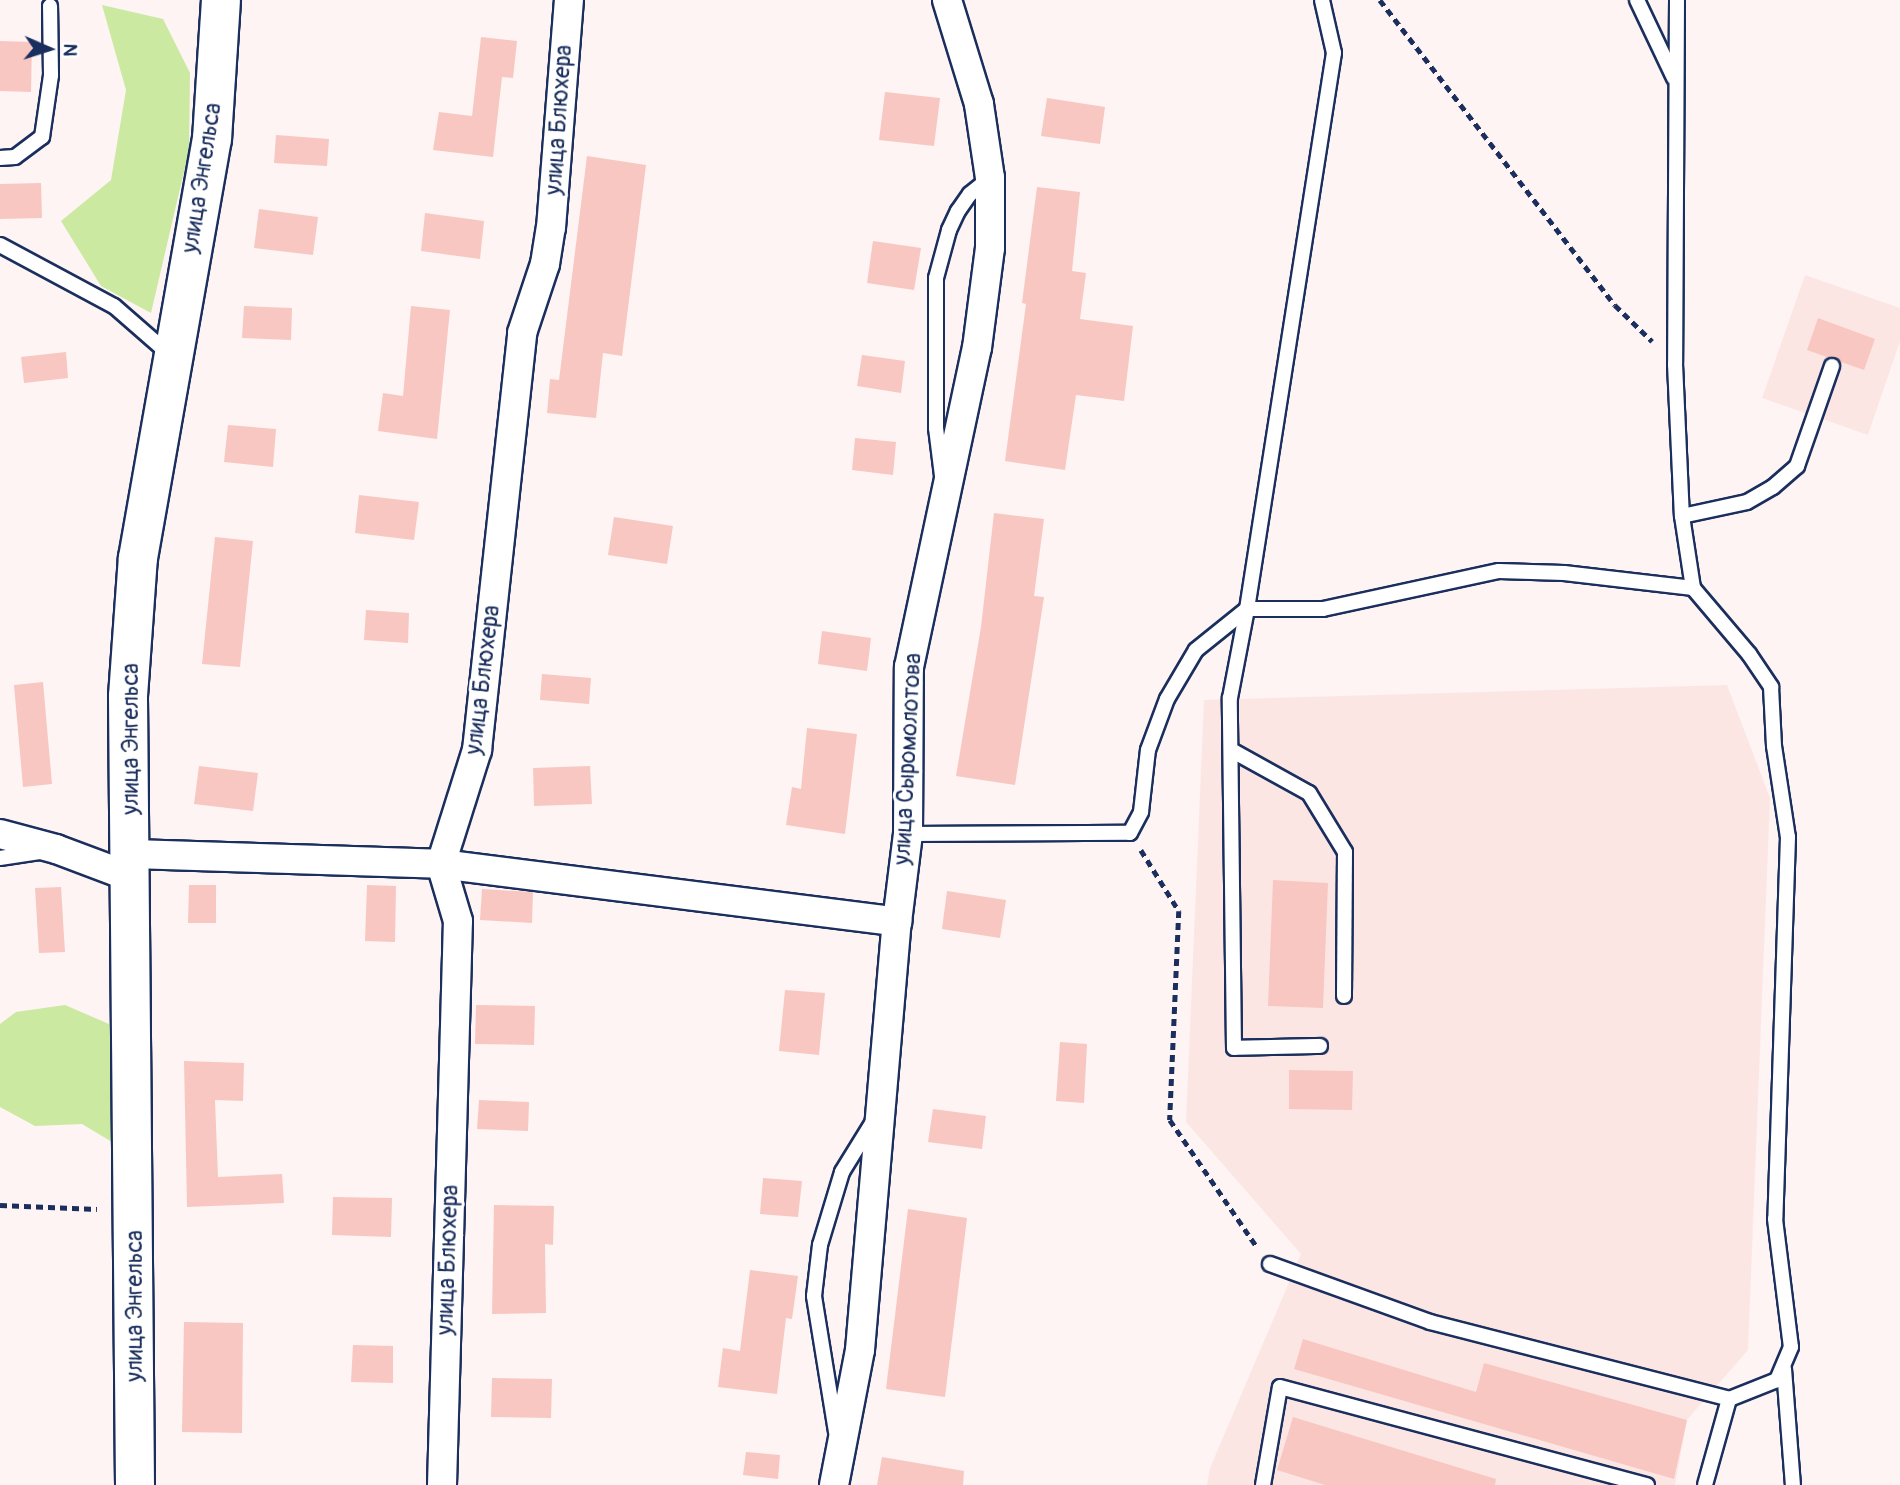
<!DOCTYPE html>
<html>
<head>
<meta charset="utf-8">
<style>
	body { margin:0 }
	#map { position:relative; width:1900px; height:1485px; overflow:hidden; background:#fef4f3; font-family:Pangolin,sans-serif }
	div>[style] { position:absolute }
	.built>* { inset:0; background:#fce6e4 }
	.green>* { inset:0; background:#cbe9a1 }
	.building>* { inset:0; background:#f8c7c2 }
	.path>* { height:4.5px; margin-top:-2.25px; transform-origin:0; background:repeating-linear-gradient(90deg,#1b2f5e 0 7px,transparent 0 12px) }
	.roads { filter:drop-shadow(2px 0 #1b2f5e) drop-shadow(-2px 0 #1b2f5e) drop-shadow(0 2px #1b2f5e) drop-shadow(0 -2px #1b2f5e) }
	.lane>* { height:14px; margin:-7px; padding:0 7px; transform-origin:7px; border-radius:7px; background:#fff }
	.street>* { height:28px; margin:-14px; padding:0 14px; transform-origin:14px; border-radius:14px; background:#fff }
	.secondary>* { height:38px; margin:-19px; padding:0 19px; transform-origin:19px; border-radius:19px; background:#fff }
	span { translate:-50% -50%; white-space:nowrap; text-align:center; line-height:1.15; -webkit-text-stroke:6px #fff; paint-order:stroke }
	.street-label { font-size:23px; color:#1b2f5e }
	.north { position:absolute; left:14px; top:14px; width:70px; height:70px; -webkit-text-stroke:5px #fff; paint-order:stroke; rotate:93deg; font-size:19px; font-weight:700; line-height:28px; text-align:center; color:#1b2f5e }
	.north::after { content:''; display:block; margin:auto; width:24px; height:32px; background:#1b2f5e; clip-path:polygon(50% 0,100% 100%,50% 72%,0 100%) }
</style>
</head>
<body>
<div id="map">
	<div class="built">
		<div style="clip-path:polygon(1805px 275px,1900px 308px,1900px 341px,1868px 435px,1762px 398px)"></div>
		<div style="clip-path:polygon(1727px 685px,1770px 798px,1748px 1350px,1687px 1420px,1675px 1485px,1207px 1485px,1210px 1468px,1301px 1254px,1186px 1122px,1204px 700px)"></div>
	</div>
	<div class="green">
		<div style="clip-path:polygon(102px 5px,163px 19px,190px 73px,189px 150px,151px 313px,101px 286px,61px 221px,111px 180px,126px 90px)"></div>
		<div style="clip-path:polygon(65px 1005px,109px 1024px,117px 1145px,82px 1124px,35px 1126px,0 1107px,0 1024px,16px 1012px)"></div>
	</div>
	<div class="building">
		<div style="clip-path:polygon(481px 37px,517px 41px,513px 78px,502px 77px,493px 157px,433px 150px,439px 112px,472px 116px)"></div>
		<div style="clip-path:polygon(0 41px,32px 42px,31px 92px,0 91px)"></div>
		<div style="clip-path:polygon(885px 92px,940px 98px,934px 146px,879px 140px)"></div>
		<div style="clip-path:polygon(1047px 98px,1105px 107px,1100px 144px,1041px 136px)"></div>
		<div style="clip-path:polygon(276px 135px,329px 139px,327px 166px,274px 163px)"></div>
		<div style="clip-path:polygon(587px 156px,646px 165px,622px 356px,603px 353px,596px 418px,547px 413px,550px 379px,559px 380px)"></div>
		<div style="clip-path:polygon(41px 183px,42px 218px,0 219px,0 184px)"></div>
		<div style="clip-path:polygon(1037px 187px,1080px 192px,1072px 271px,1086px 273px,1080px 319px,1133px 326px,1124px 401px,1076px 395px,1065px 470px,1005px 461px,1026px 304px,1022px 303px)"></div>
		<div style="clip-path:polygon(259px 209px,318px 217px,313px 255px,254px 248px)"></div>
		<div style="clip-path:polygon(425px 213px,484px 221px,480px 259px,421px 251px)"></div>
		<div style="clip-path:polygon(873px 241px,921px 248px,914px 290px,867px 283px)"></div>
		<div style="clip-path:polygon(244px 306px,292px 308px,291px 340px,242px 338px)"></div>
		<div style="clip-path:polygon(411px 306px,450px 310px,437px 439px,378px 431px,383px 393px,403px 396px)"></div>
		<div style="clip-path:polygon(1818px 318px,1875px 339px,1864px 370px,1807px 350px)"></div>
		<div style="clip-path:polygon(66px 352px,68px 378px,24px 383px,21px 357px)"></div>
		<div style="clip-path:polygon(862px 355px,905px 361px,901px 393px,857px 386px)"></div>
		<div style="clip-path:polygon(228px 425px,276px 429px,273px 467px,224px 462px)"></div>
		<div style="clip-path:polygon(855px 438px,896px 442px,893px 475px,852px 470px)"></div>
		<div style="clip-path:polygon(359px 495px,419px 502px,414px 540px,355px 533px)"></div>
		<div style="clip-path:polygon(994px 513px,1044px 519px,1034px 596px,1044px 597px,1015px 785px,956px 776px,981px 627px)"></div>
		<div style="clip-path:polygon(614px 517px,673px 526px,667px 564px,608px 555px)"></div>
		<div style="clip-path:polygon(215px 537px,253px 541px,240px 667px,202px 664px)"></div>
		<div style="clip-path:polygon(366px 610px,409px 613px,408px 643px,364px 640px)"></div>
		<div style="clip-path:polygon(822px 631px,871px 638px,867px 671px,818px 664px)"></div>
		<div style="clip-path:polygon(542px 674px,591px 678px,589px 704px,540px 700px)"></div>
		<div style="clip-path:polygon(43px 682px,52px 784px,23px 787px,14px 685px)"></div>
		<div style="clip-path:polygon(807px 728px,857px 734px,845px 834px,786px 825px,792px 787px,801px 789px)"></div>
		<div style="clip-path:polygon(199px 766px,258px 773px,253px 811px,194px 804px)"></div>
		<div style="clip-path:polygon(590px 766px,592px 804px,534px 806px,533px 768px)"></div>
		<div style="clip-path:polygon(1273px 880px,1328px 883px,1323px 1008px,1268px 1006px)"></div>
		<div style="clip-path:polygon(189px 885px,216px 885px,216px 923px,188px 923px)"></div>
		<div style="clip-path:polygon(367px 885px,396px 886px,395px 942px,365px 941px)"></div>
		<div style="clip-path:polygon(61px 887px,65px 952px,39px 953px,35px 888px)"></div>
		<div style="clip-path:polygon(482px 889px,533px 892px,532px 923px,480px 920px)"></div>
		<div style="clip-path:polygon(947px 891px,1006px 900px,1000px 938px,942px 929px)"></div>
		<div style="clip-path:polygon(785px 990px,825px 993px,819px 1055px,779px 1051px)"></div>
		<div style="clip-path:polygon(476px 1005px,535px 1006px,534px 1045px,475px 1044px)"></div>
		<div style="clip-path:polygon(1060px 1042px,1087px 1044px,1084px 1103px,1056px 1101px)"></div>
		<div style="clip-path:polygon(184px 1061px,244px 1063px,243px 1101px,215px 1100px,218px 1177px,282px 1174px,284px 1203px,187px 1207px)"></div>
		<div style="clip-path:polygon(1289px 1070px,1353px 1071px,1352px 1110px,1289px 1109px)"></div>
		<div style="clip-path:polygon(479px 1100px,529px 1102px,528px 1131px,477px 1129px)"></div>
		<div style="clip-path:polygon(933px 1109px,986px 1116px,982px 1149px,928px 1142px)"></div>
		<div style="clip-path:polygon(763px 1178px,802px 1181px,798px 1217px,760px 1214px)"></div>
		<div style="clip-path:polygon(333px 1197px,392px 1198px,391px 1237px,332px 1235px)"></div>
		<div style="clip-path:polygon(494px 1205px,554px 1206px,553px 1245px,545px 1244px,546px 1313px,492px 1314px)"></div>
		<div style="clip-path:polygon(908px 1209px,967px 1218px,945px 1397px,886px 1389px)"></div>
		<div style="clip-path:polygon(750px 1270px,798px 1276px,792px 1319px,786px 1318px,777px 1394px,718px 1387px,723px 1348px,740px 1351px)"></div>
		<div style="clip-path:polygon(184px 1322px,243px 1323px,242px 1433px,182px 1432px)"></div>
		<div style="clip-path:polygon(1303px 1339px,1476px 1392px,1484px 1363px,1687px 1420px,1674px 1479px,1294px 1369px)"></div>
		<div style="clip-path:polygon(353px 1345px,393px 1346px,393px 1383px,351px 1382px)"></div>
		<div style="clip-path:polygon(492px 1378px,552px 1379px,551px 1418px,491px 1417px)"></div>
		<div style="clip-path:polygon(1293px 1417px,1496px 1479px,1495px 1485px,1325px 1485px,1277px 1470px)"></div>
		<div style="clip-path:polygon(746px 1452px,780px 1455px,778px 1479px,743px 1475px)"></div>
		<div style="clip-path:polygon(882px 1457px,964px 1471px,963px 1485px,877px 1485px)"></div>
	</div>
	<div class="path">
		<div style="left:1380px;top:0;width:385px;rotate:52.4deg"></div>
		<div style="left:1615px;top:305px;width:52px;rotate:44.2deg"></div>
		<div style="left:1141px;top:850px;width:72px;rotate:58.1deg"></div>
		<div style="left:1179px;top:911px;width:209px;rotate:92.5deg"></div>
		<div style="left:1170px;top:1120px;width:154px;rotate:55.6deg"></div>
		<div style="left:0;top:1205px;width:97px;rotate:2.4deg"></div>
	</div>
	<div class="roads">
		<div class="lane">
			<div style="left:1637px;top:0;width:86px;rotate:64.6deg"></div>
			<div style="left:1677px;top:0;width:364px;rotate:90.3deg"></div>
			<div style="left:1675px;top:364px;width:152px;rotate:87.4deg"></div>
			<div style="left:1682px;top:516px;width:73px;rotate:81.3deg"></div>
			<div style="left:1693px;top:588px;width:87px;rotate:49.7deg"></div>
			<div style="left:1749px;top:654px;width:40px;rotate:56deg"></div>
			<div style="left:1771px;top:687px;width:59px;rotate:87.1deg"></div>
			<div style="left:1774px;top:746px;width:92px;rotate:81.3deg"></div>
			<div style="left:1788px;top:837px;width:382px;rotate:91.9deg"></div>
			<div style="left:1775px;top:1219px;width:129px;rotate:82.9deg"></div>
			<div style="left:1791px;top:1347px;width:36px;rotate:113deg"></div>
			<div style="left:1777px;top:1380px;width:52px;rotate:158.4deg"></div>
			<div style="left:1729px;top:1399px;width:89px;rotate:105.6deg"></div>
			<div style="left:0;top:158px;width:15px;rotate:-4deg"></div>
			<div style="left:15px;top:157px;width:34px;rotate:-37deg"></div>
			<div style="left:42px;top:137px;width:63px;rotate:-81.7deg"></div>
			<div style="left:51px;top:75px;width:69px;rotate:-90.8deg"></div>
			<div style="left:0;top:245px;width:129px;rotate:28.2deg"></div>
			<div style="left:114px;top:306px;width:73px;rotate:41.1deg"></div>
			<div style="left:942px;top:476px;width:48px;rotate:-97.1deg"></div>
			<div style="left:936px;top:428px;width:150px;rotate:-90deg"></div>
			<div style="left:936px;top:278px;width:50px;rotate:-74.8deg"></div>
			<div style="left:949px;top:230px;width:21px;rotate:-65deg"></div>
			<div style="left:958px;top:211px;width:21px;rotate:-55deg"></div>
			<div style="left:970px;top:194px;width:26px;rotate:-39deg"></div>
			<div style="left:1682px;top:516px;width:66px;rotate:-12.2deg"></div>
			<div style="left:1747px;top:502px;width:30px;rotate:-30deg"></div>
			<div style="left:1773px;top:487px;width:32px;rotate:-41deg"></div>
			<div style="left:1797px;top:466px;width:106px;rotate:-70.7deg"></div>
			<div style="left:1231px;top:750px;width:89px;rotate:28.9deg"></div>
			<div style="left:1309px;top:793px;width:69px;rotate:58.6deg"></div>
			<div style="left:1345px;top:852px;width:144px;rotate:90.4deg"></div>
			<div style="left:908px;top:834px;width:222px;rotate:-0.3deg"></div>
			<div style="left:1130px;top:833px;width:24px;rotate:-62deg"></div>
			<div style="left:1141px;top:812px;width:62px;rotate:-83.6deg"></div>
			<div style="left:1148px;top:750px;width:54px;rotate:-69.6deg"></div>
			<div style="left:1167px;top:699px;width:57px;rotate:-59.4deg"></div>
			<div style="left:1196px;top:650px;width:65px;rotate:-38.8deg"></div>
			<div style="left:1247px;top:609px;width:76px"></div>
			<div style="left:1323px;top:609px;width:180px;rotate:-12.2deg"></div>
			<div style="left:1499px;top:571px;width:65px;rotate:1.8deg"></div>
			<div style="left:1564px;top:573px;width:130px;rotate:6.6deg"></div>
			<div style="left:0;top:858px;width:40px;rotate:-8.5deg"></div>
			<div style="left:1320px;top:1046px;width:86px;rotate:178.7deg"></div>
			<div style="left:1234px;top:1048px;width:350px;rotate:-90.7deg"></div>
			<div style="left:1230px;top:698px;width:91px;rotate:-79.2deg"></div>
			<div style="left:1247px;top:609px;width:563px;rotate:-81.11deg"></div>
			<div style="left:1334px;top:53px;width:54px;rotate:-102.8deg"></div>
			<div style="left:1270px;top:1264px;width:170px;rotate:19.9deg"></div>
			<div style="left:1430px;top:1322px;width:309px;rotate:14.4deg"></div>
			<div style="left:1784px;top:1369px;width:116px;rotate:85.6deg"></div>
			<div style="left:836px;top:1432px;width:138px;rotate:-99.2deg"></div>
			<div style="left:814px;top:1296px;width:51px;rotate:-83.3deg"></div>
			<div style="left:820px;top:1245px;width:76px;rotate:-73.2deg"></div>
			<div style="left:842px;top:1172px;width:61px;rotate:-58.4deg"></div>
			<div style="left:1263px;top:1485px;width:99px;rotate:-80.2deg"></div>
			<div style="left:1280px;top:1387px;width:380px;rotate:15deg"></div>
		</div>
		<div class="street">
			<div style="left:0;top:834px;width:58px;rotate:15deg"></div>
			<div style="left:56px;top:849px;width:80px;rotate:20.5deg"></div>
			<div style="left:131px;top:854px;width:310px;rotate:1.8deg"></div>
			<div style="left:441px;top:864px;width:460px;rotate:7.2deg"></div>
			<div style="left:442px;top:1485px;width:564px;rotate:-88.38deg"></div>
			<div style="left:458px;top:921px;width:59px;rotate:-106.6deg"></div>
			<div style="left:441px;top:864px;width:120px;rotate:-72.5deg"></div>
			<div style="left:477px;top:750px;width:419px;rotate:-83.8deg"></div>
			<div style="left:522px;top:333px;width:73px;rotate:-71.6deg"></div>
			<div style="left:545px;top:264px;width:36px;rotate:-81deg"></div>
			<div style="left:551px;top:228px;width:229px;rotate:-85.5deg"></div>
			<div style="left:834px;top:1485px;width:137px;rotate:-79.1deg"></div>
			<div style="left:860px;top:1350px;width:430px;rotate:-85.1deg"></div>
			<div style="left:897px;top:922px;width:89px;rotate:-82.9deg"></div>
			<div style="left:908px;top:834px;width:167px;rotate:-89.7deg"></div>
			<div style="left:909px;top:667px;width:326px;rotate:-78deg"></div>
			<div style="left:977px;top:348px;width:101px;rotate:-82.6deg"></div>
			<div style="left:990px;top:248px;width:70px;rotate:-90deg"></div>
			<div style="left:990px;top:178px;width:75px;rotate:-98.5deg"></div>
			<div style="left:979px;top:104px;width:109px;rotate:-107.1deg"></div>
		</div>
		<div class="secondary">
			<div style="left:135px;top:1485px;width:789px;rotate:-90.51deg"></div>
			<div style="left:128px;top:696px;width:138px;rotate:-85.9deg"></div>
			<div style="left:138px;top:558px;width:425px;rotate:-80deg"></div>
			<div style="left:212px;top:139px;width:139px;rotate:-86.3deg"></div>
		</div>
	</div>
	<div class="street-label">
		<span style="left:559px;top:120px;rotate:-86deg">улица Блюхера</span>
		<span style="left:202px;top:178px;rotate:-81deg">улица Энгельса</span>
		<span style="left:483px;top:680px;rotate:-83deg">улица Блюхера</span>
		<span style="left:131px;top:739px;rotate:-90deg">улица Энгельса</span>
		<span style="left:908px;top:759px;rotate:-87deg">улица Сыромолотова</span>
		<span style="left:448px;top:1260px;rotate:-88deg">улица Блюхера</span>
		<span style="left:135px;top:1306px;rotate:-90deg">улица Энгельса</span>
	</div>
	<div class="north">N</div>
</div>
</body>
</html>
